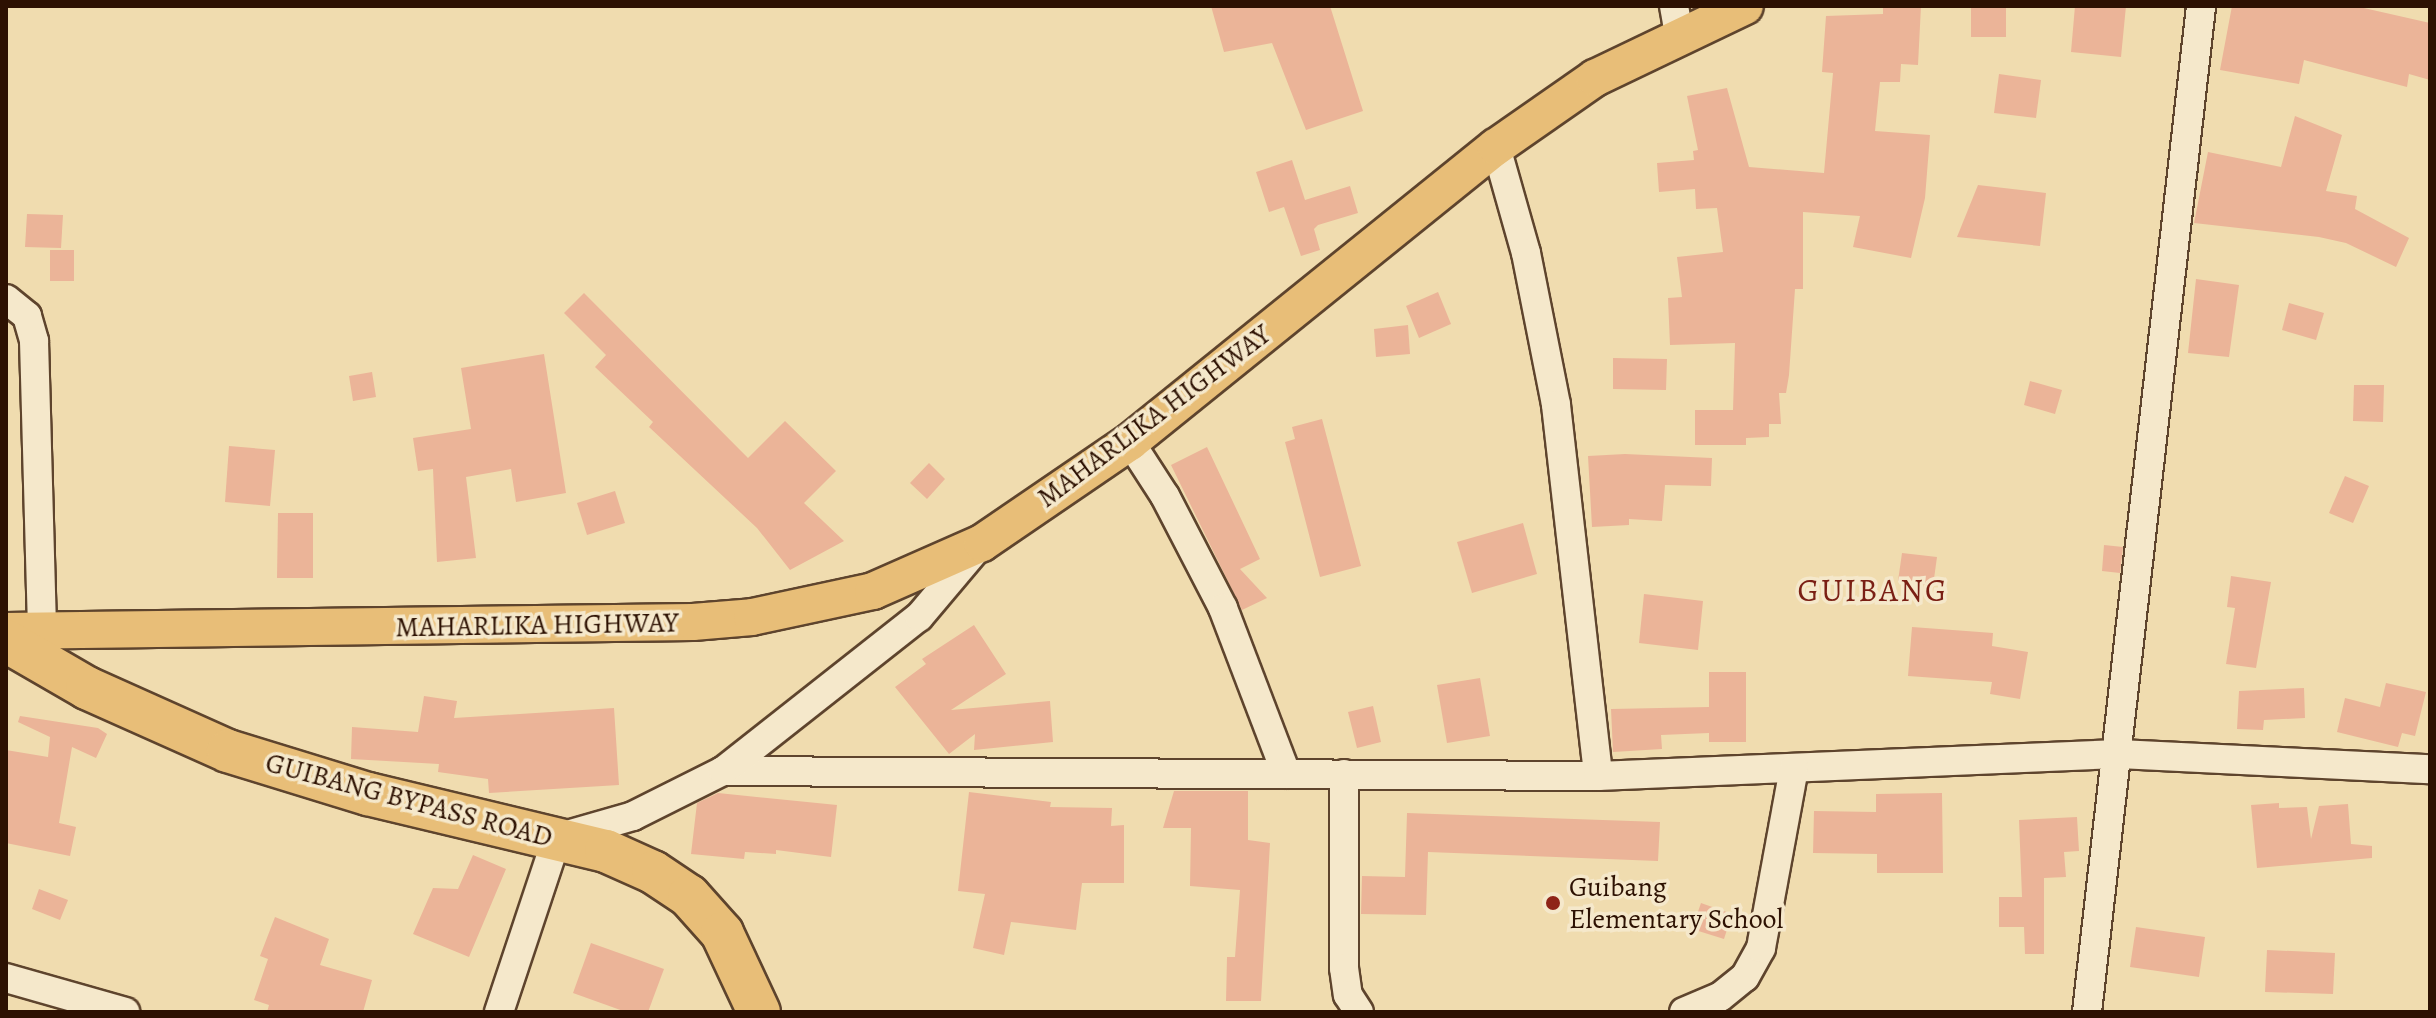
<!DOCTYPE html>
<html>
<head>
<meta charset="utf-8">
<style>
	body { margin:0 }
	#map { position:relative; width:2436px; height:1018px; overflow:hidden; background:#f0dcaf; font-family:Alegreya,serif }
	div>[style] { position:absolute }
	.building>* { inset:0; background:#ebb498 }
	.roads { filter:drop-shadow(2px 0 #5e442d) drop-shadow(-2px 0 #5e442d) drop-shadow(0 2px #5e442d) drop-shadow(0 -2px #5e442d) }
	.minor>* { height:28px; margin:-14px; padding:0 14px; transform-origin:14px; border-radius:14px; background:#f5e8cb }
	.major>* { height:36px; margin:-18px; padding:0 18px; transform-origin:18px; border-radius:18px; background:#e8be78 }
	.highway>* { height:42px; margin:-21px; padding:0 21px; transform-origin:21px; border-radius:21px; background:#e8be78 }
	.dots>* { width:22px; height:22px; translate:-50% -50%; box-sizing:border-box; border:4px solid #f5e8cb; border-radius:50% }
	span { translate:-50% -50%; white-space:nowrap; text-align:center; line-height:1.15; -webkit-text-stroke:7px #f5e8cb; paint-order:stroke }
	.street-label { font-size:28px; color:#2d1102 }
	.poi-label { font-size:28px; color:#2d1102 }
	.left { translate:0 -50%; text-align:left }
	.quarter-label { font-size:32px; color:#7a1f14; letter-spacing:2px }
	.frame { position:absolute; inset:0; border:8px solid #2d1102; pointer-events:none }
</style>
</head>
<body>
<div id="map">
	<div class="building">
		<div style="clip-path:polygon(1211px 6px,1330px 6px,1363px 111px,1306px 130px,1272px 43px,1224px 52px)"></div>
		<div style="clip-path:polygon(1883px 6px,1921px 6px,1918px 65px,1901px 64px,1900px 82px,1880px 82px,1875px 131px,1930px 135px,1925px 198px,1911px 258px,1853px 247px,1860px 216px,1803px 212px,1803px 289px,1795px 289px,1789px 375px,1786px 393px,1779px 393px,1781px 424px,1769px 424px,1769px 437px,1746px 438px,1746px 445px,1695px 445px,1695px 410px,1733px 410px,1735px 343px,1670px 345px,1668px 298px,1682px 297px,1677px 257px,1723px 252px,1717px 208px,1696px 209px,1695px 189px,1659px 192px,1657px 163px,1694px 160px,1693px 151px,1698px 150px,1687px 96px,1727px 88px,1749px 167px,1824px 173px,1833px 73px,1822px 72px,1826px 16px,1883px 14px)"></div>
		<div style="clip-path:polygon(1971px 6px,2006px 6px,2006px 37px,1971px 37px)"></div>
		<div style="clip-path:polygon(2075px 6px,2126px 6px,2121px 57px,2071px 52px)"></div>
		<div style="clip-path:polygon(2232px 6px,2355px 6px,2430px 23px,2430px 80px,2409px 74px,2407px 87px,2304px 60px,2299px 84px,2220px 70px)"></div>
		<div style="clip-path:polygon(1999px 74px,2041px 80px,2036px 118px,1994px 113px)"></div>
		<div style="clip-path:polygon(2295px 116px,2342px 135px,2326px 191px,2357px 196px,2355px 209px,2409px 238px,2396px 267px,2346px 243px,2319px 237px,2194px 223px,2208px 152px,2281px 167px)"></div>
		<div style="clip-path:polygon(1292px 160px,1305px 200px,1350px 186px,1358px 213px,1318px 225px,1314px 229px,1320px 250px,1301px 256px,1284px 207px,1269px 212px,1256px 172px)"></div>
		<div style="clip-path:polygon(1978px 185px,2046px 193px,2040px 246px,1957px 237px)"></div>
		<div style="clip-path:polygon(27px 214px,63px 215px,61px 248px,25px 247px)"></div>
		<div style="clip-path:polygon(50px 250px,74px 250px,74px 281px,50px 281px)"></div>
		<div style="clip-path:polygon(2196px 279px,2239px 285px,2229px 357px,2188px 353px)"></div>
		<div style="clip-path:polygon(1438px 292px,1451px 324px,1419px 338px,1406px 306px)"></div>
		<div style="clip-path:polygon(584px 293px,748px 458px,785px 421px,836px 471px,804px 503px,844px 541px,790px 570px,757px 528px,649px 427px,653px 422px,595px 367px,606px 355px,564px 313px)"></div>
		<div style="clip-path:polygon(2289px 303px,2324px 313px,2316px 340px,2282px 330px)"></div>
		<div style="clip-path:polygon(1408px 325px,1410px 354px,1376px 357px,1374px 329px)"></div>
		<div style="clip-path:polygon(544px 354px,566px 493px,516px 502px,511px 469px,466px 477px,476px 558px,437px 562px,433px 469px,418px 471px,413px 438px,471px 429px,461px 368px)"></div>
		<div style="clip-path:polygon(1613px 358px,1667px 359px,1666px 390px,1613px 389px)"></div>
		<div style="clip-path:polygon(372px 372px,376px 397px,353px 401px,349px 376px)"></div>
		<div style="clip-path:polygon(2030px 381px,2062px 390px,2055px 414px,2024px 405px)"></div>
		<div style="clip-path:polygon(2354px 385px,2384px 385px,2383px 422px,2353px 421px)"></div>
		<div style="clip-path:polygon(1322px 419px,1361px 566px,1320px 577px,1285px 442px,1295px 439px,1292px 427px)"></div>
		<div style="clip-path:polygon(229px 446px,275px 450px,270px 506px,225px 502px)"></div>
		<div style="clip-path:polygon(1207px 447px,1260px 559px,1240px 569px,1267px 598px,1242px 610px,1171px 465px)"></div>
		<div style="clip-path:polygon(1625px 454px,1712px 458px,1711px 486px,1665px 485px,1662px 521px,1629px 519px,1629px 525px,1592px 527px,1588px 456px)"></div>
		<div style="clip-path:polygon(929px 463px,945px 479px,927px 499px,910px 483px)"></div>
		<div style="clip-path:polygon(2345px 476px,2369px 486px,2353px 523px,2329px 513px)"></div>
		<div style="clip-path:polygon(615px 491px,625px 523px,587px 535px,577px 503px)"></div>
		<div style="clip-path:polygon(278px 513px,313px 513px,313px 578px,277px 578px)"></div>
		<div style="clip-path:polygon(1523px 523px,1537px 574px,1472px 593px,1457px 542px)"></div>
		<div style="clip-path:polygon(2104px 545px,2123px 547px,2120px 573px,2102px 571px)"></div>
		<div style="clip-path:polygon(1902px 553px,1937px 557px,1933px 586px,1898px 581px)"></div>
		<div style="clip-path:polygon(2231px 576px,2271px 582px,2256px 668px,2226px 664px,2235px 608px,2227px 607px)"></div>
		<div style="clip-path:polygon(1644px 594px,1703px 601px,1698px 650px,1639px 643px)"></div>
		<div style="clip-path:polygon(974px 625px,1006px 674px,951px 710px,1050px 701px,1053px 742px,974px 750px,975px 734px,949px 754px,895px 687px,926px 664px,922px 659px)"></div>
		<div style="clip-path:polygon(1912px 627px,1993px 633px,1992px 646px,2028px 652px,2020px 699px,1990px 694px,1992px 682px,1908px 676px)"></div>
		<div style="clip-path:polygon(1709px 672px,1746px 672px,1746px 742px,1709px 742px,1709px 733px,1661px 735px,1662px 749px,1613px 752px,1611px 709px,1709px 707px)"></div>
		<div style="clip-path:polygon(1480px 678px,1490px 736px,1447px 743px,1437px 685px)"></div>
		<div style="clip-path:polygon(2386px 683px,2426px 692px,2415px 736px,2402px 733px,2398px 747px,2337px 732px,2345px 698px,2380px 707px)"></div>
		<div style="clip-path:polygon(2304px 688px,2305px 718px,2264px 720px,2263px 730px,2237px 729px,2239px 691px)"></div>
		<div style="clip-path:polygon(424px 696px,457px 701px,454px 718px,614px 708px,619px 785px,489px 793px,488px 779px,438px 772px,439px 764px,351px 759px,352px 727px,418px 732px)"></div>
		<div style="clip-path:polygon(1373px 706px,1381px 742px,1357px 748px,1348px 712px)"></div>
		<div style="clip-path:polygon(20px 716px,98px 728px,107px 734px,96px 758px,72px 747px,59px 823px,76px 827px,70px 856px,6px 843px,6px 750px,48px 757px,50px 737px,18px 722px)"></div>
		<div style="clip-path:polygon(1174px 791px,1248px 791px,1248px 840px,1270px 843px,1261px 1001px,1226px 1001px,1227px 957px,1235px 957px,1240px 890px,1190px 886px,1191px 828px,1163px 828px)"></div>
		<div style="clip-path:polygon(969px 792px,1051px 802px,1050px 807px,1112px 808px,1111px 826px,1124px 825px,1124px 883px,1082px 883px,1076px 930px,1011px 922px,1004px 955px,973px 948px,985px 894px,958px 891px)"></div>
		<div style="clip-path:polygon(718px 793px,837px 805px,831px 857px,776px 850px,776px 854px,745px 852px,744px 859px,691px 854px,697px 803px)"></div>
		<div style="clip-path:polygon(1942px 793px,1943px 873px,1877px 873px,1877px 854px,1813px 853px,1814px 811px,1876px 812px,1876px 794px)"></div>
		<div style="clip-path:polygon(2279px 803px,2279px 808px,2307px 807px,2311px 839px,2319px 806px,2348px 804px,2351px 844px,2372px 846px,2372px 858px,2257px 868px,2251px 805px)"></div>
		<div style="clip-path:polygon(1407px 813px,1660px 822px,1658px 861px,1428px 852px,1426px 915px,1361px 914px,1362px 876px,1405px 877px)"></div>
		<div style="clip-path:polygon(2077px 817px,2079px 851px,2064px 852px,2066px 877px,2044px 878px,2044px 954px,2025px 954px,2024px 927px,1999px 927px,1999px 897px,2022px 897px,2019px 820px)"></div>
		<div style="clip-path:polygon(473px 855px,506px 869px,469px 957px,413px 934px,433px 888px,458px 889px)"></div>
		<div style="clip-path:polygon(39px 889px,68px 900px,60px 920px,32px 909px)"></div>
		<div style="clip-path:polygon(1701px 903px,1732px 914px,1724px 939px,1692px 929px)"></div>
		<div style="clip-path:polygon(275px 917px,329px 939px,320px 965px,372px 980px,363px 1012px,267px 1012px,269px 1005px,254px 1000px,268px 959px,260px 956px)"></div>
		<div style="clip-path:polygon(2136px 927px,2205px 937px,2199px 977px,2130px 967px)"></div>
		<div style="clip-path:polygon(591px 943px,664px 969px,648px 1012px,626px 1012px,573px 993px)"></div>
		<div style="clip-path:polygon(2267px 950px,2335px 953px,2333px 994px,2265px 992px)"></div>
	</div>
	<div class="roads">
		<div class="minor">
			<div style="left:1674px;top:6px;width:28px;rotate:80deg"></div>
			<div style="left:1496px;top:147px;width:110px;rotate:74.2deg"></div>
			<div style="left:1526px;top:253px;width:155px;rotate:78.8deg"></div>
			<div style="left:1556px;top:405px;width:373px;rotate:83.5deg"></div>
			<div style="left:6px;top:299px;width:27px;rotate:39deg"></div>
			<div style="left:27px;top:316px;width:26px;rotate:74deg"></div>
			<div style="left:34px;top:341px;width:290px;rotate:88.4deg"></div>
			<div style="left:1130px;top:442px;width:64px;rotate:57.1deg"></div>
			<div style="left:1165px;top:496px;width:126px;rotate:62.6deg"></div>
			<div style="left:1223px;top:608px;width:177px;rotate:69.1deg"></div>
			<div style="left:723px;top:771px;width:875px;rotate:0.33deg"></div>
			<div style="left:1598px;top:776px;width:521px;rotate:-2.42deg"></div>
			<div style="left:2119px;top:754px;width:311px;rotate:2.8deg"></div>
			<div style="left:1344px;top:774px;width:194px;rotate:90deg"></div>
			<div style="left:1344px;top:968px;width:27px;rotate:82deg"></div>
			<div style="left:1348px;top:995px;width:20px;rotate:57deg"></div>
			<div style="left:6px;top:978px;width:124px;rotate:15.9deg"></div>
			<div style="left:499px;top:1012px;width:183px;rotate:-71.6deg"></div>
			<div style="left:557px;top:838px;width:79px;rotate:-16.1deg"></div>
			<div style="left:633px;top:816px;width:101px;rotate:-26.6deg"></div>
			<div style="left:723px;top:771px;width:249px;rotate:-38.2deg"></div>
			<div style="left:919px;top:617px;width:92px;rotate:-49.9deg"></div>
			<div style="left:1684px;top:1012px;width:39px;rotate:-23deg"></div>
			<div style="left:1720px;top:997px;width:32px;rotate:-39deg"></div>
			<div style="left:1745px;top:977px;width:33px;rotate:-61deg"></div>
			<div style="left:1761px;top:948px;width:182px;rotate:-79.6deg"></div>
			<div style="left:2087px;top:1012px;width:1012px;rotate:-83.53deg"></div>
		</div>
		<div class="major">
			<div style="left:6px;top:631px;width:687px;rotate:-0.75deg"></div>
			<div style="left:693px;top:622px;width:59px;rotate:-4.8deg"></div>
			<div style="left:752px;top:617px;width:124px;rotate:-12.1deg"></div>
			<div style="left:873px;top:591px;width:119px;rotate:-23.8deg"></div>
			<div style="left:982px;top:543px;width:179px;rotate:-34.3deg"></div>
			<div style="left:1130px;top:442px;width:470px;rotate:-38.9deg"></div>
			<div style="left:1496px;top:147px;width:121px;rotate:-34.9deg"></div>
			<div style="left:1595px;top:78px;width:166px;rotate:-25.6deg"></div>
		</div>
		<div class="highway">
			<div style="left:6px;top:641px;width:94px;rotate:30.1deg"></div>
			<div style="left:87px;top:688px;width:154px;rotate:24.1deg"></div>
			<div style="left:228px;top:751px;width:146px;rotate:17.1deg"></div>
			<div style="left:368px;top:794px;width:245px;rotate:13.5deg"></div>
			<div style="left:606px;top:851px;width:51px;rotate:24.1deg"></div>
			<div style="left:653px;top:872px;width:43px;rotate:33.7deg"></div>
			<div style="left:689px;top:896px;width:50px;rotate:48.3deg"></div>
			<div style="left:722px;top:933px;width:87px;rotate:64.9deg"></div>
		</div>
	</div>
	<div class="dots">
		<div style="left:1553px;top:903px;background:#8f2418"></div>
	</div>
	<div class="street-label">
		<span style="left:1154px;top:416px;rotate:-37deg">MAHARLIKA HIGHWAY</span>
		<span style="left:537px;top:625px;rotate:-1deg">MAHARLIKA HIGHWAY</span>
		<span style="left:409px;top:800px;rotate:15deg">GUIBANG BYPASS ROAD</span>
	</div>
	<div class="poi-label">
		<span class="left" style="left:1569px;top:903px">Guibang<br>Elementary School</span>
	</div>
	<div class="quarter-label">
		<span style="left:1873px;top:590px">GUIBANG</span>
	</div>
	<div class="frame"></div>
</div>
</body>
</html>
